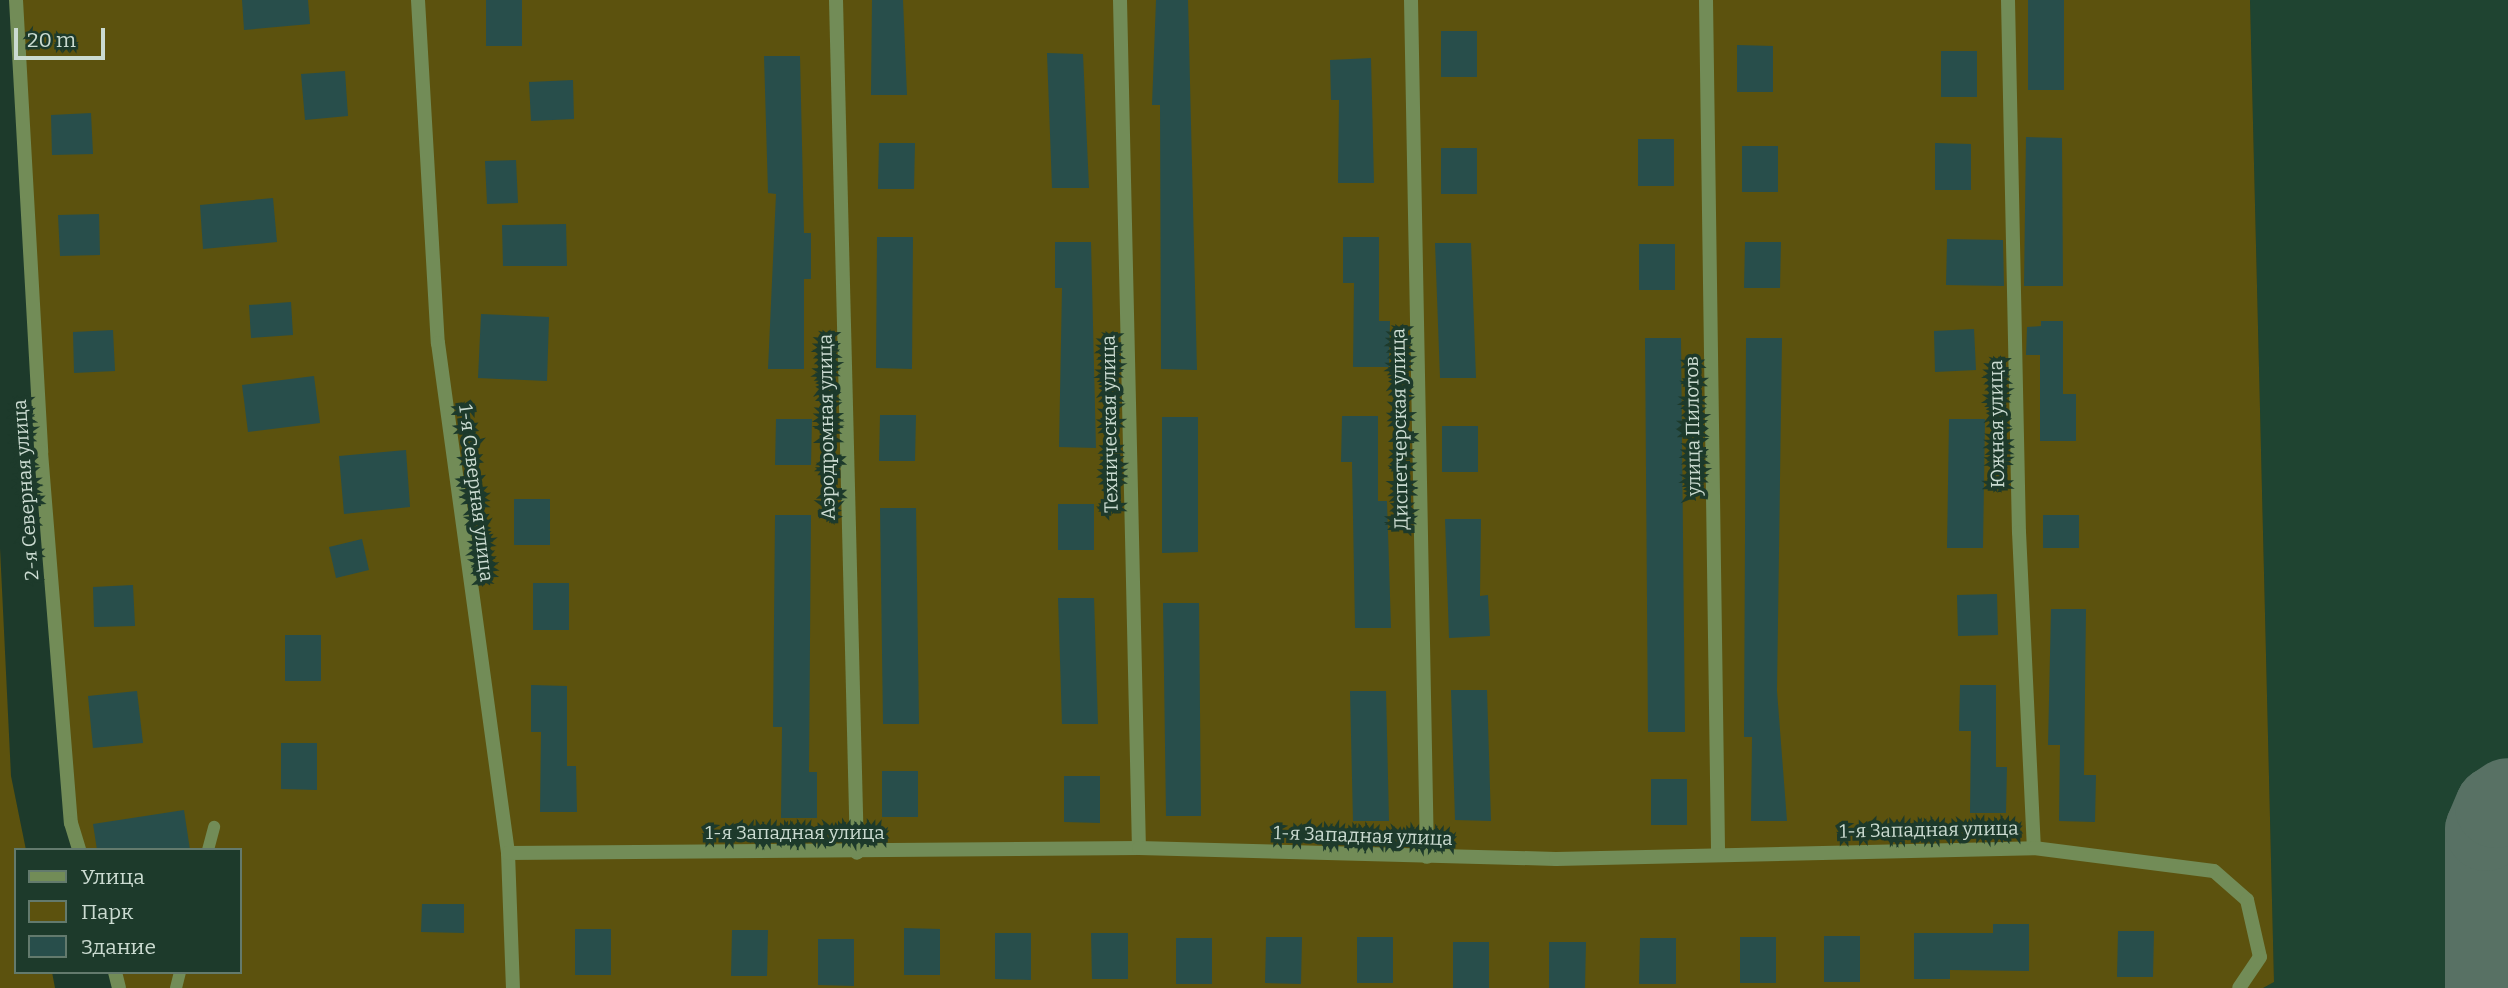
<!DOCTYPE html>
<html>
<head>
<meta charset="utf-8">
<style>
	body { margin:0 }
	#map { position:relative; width:2508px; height:988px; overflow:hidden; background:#1d3a2b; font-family:Bitter,serif }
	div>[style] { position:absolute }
	.built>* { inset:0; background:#1f4431 }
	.green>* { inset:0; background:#5c520e }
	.taxiway>* { height:82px; margin:-41px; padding:0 41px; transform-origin:41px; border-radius:41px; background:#587164 }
	.building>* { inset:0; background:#284e4b }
	.lane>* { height:12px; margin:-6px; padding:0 6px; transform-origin:6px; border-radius:6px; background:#728c57 }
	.street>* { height:14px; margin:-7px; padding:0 7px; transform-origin:7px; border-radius:7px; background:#728c57 }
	span { translate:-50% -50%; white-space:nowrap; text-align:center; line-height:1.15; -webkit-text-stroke:7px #1d3a2b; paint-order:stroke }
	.street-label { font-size:19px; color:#cbdbd1 }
	.legend { position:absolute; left:14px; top:848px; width:228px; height:126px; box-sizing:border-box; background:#1d3a2b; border:2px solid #637a6d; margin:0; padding:9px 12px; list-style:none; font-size:21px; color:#cbdbd1 }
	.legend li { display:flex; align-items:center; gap:14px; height:35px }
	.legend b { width:35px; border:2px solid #637a6d }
	.scale { position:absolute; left:14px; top:28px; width:91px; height:32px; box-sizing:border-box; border:4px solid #cbdbd1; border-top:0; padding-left:9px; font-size:21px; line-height:24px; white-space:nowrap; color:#cbdbd1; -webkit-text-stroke:5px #1d3a2b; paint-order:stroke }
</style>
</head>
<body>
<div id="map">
	<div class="built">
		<div style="clip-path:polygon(2250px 0,2508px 0,2508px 988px,2263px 988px,2274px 982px)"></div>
	</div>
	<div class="green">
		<div style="clip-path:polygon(17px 0,2250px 0,2274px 982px,2263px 988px,117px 988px,113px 972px,240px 972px,240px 850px,83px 850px,73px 809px,39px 456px)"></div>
		<div style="clip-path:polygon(0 548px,11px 776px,26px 850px,16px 850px,16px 972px,52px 972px,55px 988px,0 988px)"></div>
	</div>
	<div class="taxiway">
		<div style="left:2486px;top:988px;width:158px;rotate:-90deg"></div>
		<div style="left:2486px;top:830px;width:25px;rotate:-67deg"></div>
		<div style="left:2496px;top:807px;width:14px;rotate:-34deg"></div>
	</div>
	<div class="building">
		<div style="clip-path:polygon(242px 0,308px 0,310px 24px,244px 30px)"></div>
		<div style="clip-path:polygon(486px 0,522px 0,522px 46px,486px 46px)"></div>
		<div style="clip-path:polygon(872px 0,903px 0,907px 95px,871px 95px)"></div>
		<div style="clip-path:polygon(1156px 0,1188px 0,1197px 370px,1161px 369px,1160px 105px,1152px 105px)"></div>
		<div style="clip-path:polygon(2028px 0,2064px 0,2064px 90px,2028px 90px)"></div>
		<div style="clip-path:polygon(1441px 31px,1477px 31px,1477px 77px,1441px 77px)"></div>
		<div style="clip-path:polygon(1737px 45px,1773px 46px,1773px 92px,1737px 92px)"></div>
		<div style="clip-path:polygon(1941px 51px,1977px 51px,1977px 97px,1941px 97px)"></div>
		<div style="clip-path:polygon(1047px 53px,1083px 54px,1089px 188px,1052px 188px)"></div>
		<div style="clip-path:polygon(764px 56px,800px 56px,804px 233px,811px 233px,811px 279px,804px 279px,804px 369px,768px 369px,776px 194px,768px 193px)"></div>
		<div style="clip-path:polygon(1371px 58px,1374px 183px,1338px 183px,1339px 100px,1331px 100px,1330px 60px)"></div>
		<div style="clip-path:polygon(345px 71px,348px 116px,305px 120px,301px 74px)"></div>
		<div style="clip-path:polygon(573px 80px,574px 119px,531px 121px,529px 82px)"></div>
		<div style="clip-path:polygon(91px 113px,93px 154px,52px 155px,51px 115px)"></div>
		<div style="clip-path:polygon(2026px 137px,2062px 138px,2063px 286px,2024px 286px)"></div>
		<div style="clip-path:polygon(1638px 139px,1674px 139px,1674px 186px,1638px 186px)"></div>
		<div style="clip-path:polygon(879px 143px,915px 143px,914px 189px,878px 189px)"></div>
		<div style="clip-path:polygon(1935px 143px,1971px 144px,1971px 190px,1935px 190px)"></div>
		<div style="clip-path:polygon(1742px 146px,1778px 146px,1778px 192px,1742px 192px)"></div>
		<div style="clip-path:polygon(1441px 148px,1477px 148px,1477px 194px,1441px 194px)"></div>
		<div style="clip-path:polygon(516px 160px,518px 203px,487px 204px,485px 161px)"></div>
		<div style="clip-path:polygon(273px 198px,277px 242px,203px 249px,200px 205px)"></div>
		<div style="clip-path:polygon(99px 214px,100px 255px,60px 256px,58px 215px)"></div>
		<div style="clip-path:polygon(566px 224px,567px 266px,503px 266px,502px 225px)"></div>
		<div style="clip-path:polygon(877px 237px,913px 237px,912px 369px,876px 368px)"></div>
		<div style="clip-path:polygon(1343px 237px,1379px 237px,1379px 321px,1390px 321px,1389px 367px,1353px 367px,1354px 283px,1343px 283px)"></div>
		<div style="clip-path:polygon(1947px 239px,2003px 240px,2004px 286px,1946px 285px)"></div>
		<div style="clip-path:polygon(1055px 242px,1091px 242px,1096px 448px,1059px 447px,1062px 288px,1055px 288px)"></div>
		<div style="clip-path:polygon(1745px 242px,1781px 242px,1780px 288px,1744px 288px)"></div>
		<div style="clip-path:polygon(1435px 243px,1471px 243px,1476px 378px,1440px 378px)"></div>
		<div style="clip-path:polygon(1639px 244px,1675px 244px,1675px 290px,1639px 290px)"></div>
		<div style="clip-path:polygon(291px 302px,293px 335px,251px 338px,249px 305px)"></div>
		<div style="clip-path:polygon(481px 314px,549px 317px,547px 381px,478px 378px)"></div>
		<div style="clip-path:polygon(2041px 321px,2063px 321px,2063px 394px,2076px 394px,2076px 441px,2040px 441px,2040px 355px,2026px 355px,2027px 327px,2041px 326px)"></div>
		<div style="clip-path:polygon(1974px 329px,1976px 370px,1935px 372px,1934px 331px)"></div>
		<div style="clip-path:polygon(113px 330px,115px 371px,74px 373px,73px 332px)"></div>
		<div style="clip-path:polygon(1645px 338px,1681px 338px,1685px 732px,1648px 732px)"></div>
		<div style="clip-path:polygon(1746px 338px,1782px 338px,1777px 691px,1787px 821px,1751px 821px,1752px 737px,1744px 737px)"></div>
		<div style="clip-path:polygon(314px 376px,320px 423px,248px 432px,242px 385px)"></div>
		<div style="clip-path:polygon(880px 415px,916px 415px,915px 461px,879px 461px)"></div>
		<div style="clip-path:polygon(1342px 416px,1378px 416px,1378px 501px,1387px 501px,1391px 628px,1355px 628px,1352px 462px,1341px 462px)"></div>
		<div style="clip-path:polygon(1162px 417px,1198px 417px,1198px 552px,1162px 553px)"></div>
		<div style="clip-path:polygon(776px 419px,812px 419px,811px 465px,775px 465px)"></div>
		<div style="clip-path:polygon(1949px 419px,1985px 419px,1983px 548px,1947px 548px)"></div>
		<div style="clip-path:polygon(1442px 426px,1478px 426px,1478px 472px,1442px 472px)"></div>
		<div style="clip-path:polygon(406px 450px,410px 507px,344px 514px,339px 456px)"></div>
		<div style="clip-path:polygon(514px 499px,550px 499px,550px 545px,514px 545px)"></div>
		<div style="clip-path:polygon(1058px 504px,1094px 504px,1094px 550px,1058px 550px)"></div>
		<div style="clip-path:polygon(880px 508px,916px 508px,919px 724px,883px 724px)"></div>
		<div style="clip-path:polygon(775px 515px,811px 515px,809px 772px,817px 772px,817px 818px,781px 818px,782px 727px,773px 727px)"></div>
		<div style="clip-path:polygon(2043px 515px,2079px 515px,2079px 548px,2043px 548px)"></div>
		<div style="clip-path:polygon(1445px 519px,1481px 519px,1480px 596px,1488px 595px,1490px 636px,1449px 638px)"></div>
		<div style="clip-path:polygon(362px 539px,369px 570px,336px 578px,329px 547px)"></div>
		<div style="clip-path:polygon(533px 583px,569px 583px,569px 630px,533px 630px)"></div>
		<div style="clip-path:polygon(133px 585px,135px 626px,94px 627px,93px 587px)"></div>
		<div style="clip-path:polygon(1997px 594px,1998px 635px,1958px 636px,1957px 595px)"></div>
		<div style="clip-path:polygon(1058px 598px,1094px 598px,1098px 724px,1062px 724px)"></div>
		<div style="clip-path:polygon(1163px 603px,1199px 603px,1201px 816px,1166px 816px)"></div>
		<div style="clip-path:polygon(2051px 609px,2086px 609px,2084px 775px,2096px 775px,2095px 822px,2059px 821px,2060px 745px,2048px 745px)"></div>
		<div style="clip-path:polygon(285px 635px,321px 635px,321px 681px,285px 681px)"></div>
		<div style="clip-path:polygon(531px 685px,567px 686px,567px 766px,576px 766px,577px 812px,540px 812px,541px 732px,531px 732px)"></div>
		<div style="clip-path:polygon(1960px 685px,1996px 685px,1996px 767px,2007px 767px,2006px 813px,1970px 813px,1971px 731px,1959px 731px)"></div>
		<div style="clip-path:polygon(1451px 690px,1487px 690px,1491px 821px,1455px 820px)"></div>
		<div style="clip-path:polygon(137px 691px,143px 743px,93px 748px,88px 696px)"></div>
		<div style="clip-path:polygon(1350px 691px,1386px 691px,1389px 821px,1353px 821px)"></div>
		<div style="clip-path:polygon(281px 743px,317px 743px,317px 790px,281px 789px)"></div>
		<div style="clip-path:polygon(882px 771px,918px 771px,918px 817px,882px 817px)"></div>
		<div style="clip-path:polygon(1064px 776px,1100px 776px,1100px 823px,1064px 822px)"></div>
		<div style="clip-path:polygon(1651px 779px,1687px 779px,1687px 825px,1651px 825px)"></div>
		<div style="clip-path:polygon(184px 810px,190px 850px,97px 850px,93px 824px)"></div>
		<div style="clip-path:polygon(422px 904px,464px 904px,464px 933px,421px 932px)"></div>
		<div style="clip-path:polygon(1993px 924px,2029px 924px,2029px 971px,1950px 970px,1950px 979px,1914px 979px,1914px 933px,1993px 933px)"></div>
		<div style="clip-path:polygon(904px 928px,940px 929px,940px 975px,904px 975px)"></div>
		<div style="clip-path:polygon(575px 929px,611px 929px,611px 975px,575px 975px)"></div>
		<div style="clip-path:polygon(732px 930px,768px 930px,767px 976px,731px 976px)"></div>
		<div style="clip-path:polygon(2118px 931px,2154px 931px,2153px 977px,2117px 977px)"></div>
		<div style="clip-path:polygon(995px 933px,1031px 933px,1031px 980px,995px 979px)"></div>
		<div style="clip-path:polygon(1091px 933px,1128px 933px,1128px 979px,1092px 979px)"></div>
		<div style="clip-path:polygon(1824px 936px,1860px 936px,1860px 982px,1824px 982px)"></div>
		<div style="clip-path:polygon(1266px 937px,1302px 937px,1301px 984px,1265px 983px)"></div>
		<div style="clip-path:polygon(1357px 937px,1393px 937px,1393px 983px,1357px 983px)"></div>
		<div style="clip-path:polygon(1740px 937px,1776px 937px,1776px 983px,1740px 983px)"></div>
		<div style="clip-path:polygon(1176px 938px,1212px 938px,1212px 984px,1176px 984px)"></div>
		<div style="clip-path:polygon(1640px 938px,1676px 938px,1676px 984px,1639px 984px)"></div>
		<div style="clip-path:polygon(818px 939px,854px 939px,854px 986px,818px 985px)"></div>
		<div style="clip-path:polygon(1453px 942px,1489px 942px,1489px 988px,1453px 988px)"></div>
		<div style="clip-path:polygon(1549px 942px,1586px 942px,1585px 988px,1549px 988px)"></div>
	</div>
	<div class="lane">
		<div style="left:208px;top:850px;width:24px;rotate:-75deg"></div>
		<div style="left:176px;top:988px;width:16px;rotate:-76deg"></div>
	</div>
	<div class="street">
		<div style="left:16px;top:0;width:453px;rotate:86.8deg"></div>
		<div style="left:41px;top:452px;width:372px;rotate:85.4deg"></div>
		<div style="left:71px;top:823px;width:28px;rotate:73deg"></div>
		<div style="left:418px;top:0;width:344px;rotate:86.7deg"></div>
		<div style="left:438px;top:343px;width:515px;rotate:82.18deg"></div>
		<div style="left:508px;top:853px;width:135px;rotate:87.9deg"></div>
		<div style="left:836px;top:0;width:853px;rotate:88.59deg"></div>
		<div style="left:1120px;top:0;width:848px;rotate:88.72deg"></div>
		<div style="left:1411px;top:0;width:857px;rotate:88.93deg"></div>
		<div style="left:1706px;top:0;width:852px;rotate:89.19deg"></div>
		<div style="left:2008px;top:0;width:532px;rotate:88.82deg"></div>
		<div style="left:2019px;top:532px;width:316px;rotate:87.3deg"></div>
		<div style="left:508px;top:853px;width:631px;rotate:-0.45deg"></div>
		<div style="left:1139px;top:848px;width:417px;rotate:1.5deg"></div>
		<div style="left:1556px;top:859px;width:478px;rotate:-1.3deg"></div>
		<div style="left:2034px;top:848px;width:181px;rotate:7.3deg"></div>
		<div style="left:2214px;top:871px;width:44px;rotate:41.3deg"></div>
		<div style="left:2247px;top:900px;width:58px;rotate:77.2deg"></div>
		<div style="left:2260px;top:957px;width:37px;rotate:124deg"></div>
		<div style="left:115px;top:972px;width:16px;rotate:76deg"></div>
	</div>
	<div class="street-label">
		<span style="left:1110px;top:424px;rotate:-91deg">Техническая улица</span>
		<span style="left:1997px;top:424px;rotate:-91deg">Южная улица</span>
		<span style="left:1693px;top:426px;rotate:-91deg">улица Пилотов</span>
		<span style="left:827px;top:427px;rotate:-91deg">Аэродромная улица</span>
		<span style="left:1400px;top:429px;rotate:-91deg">Диспетчерская улица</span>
		<span style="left:26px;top:490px;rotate:-94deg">2-я Северная улица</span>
		<span style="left:476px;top:493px;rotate:83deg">1-я Северная улица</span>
		<span style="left:1929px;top:830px;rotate:-1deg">1-я Западная улица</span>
		<span style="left:795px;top:833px">1-я Западная улица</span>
		<span style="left:1363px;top:836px;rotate:2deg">1-я Западная улица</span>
	</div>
	<ul class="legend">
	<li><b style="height:9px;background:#728c57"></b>Улица</li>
	<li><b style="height:19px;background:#5c520e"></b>Парк</li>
	<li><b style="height:19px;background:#284e4b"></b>Здание</li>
	</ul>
	<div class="scale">20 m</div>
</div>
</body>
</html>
